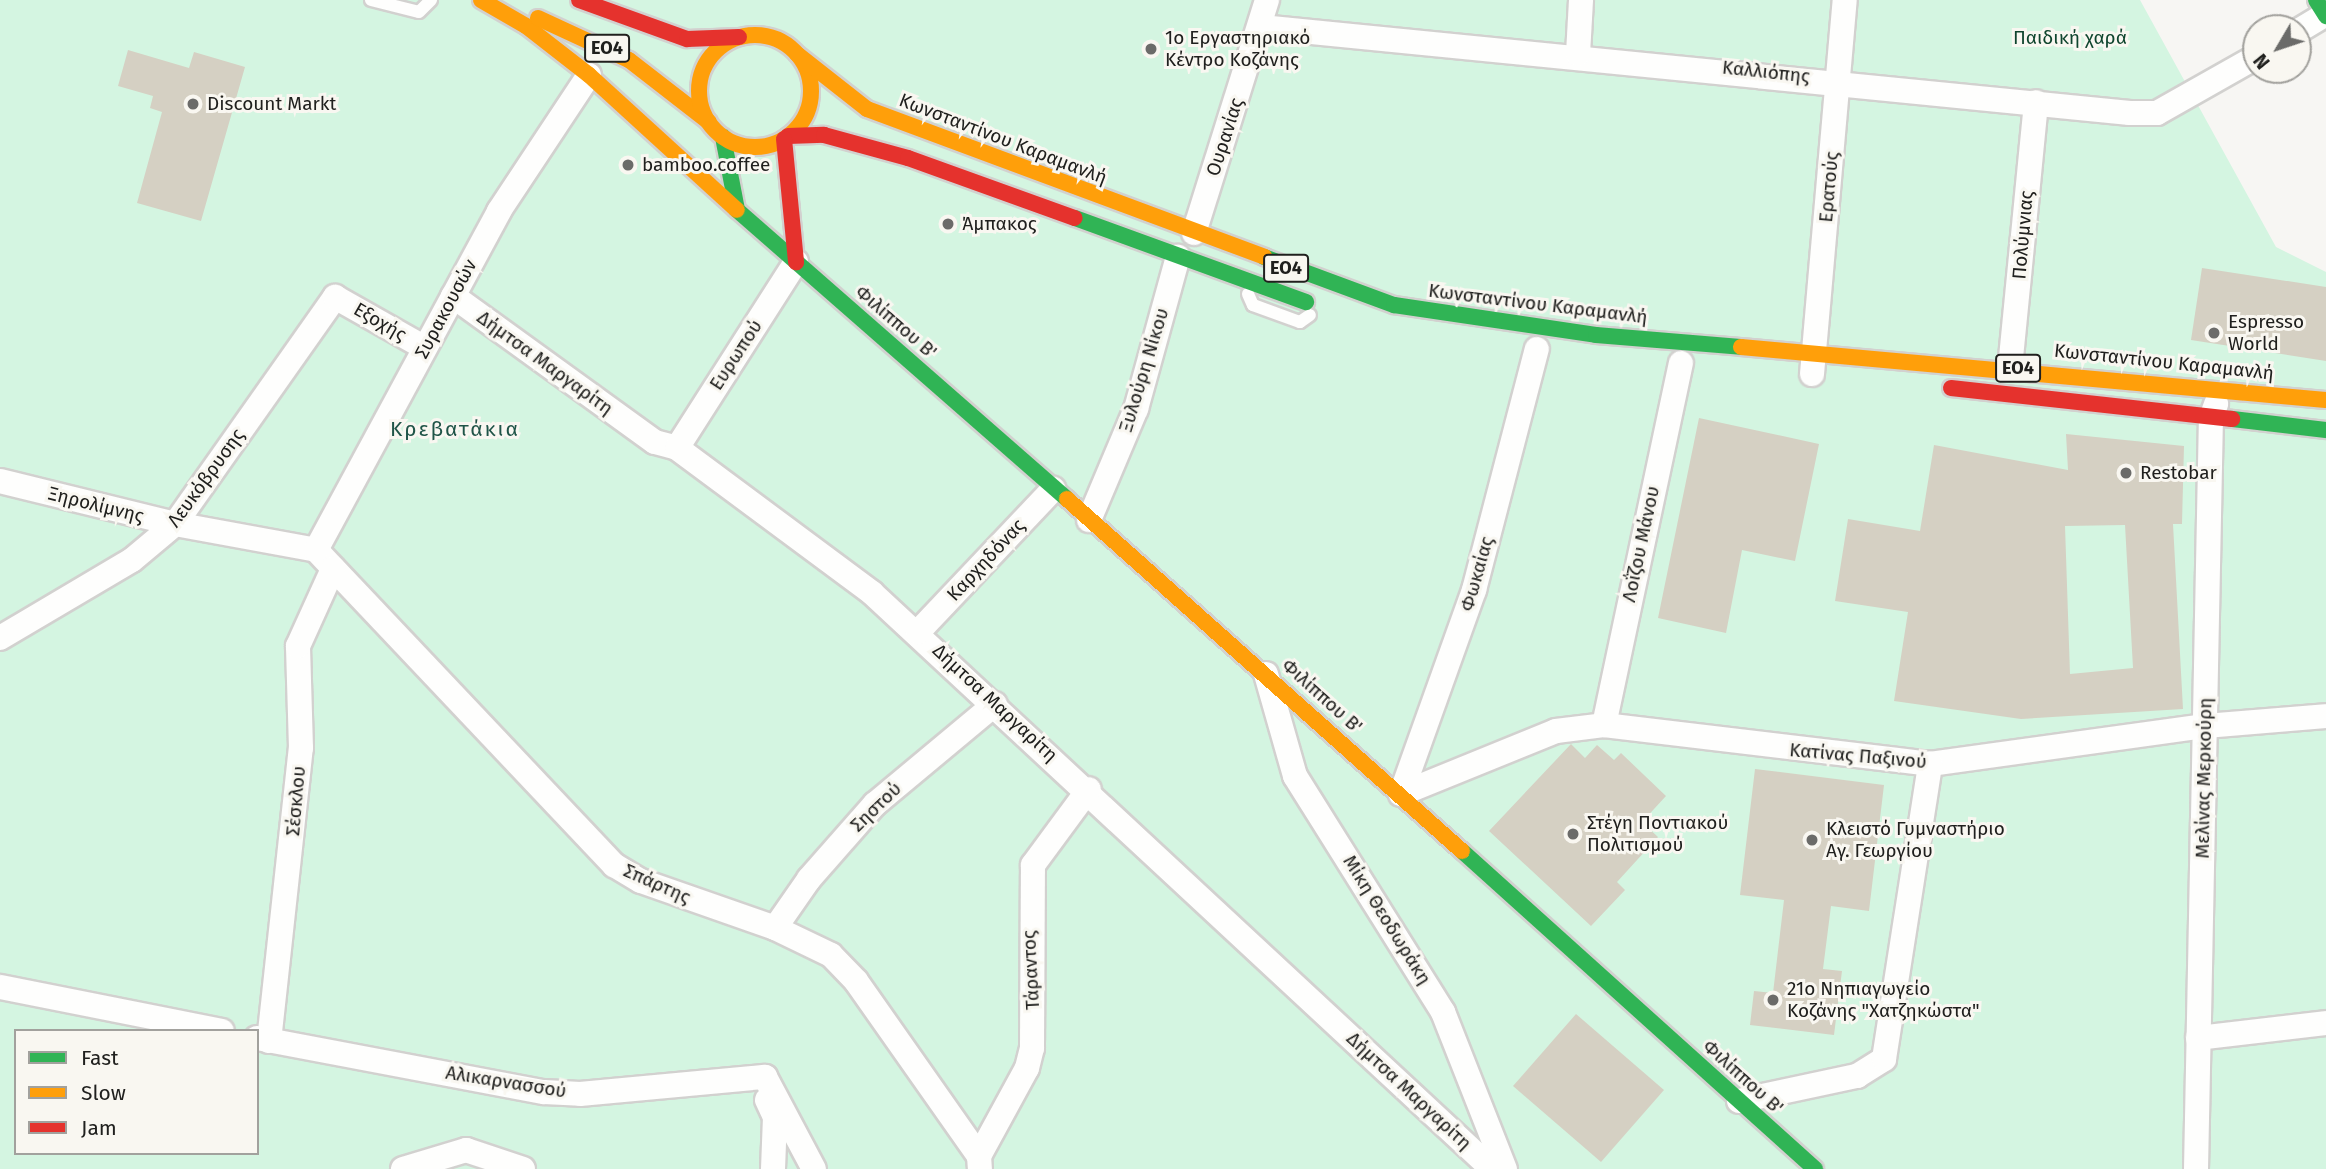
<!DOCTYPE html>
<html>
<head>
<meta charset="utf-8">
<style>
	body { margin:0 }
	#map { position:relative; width:2326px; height:1169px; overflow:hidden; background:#f7f6f3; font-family:"Fira Sans",sans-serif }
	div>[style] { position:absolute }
	.green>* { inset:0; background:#d4f5e1 }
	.building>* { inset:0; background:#d5d0c3 }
	.roads { filter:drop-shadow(2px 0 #d2d1cf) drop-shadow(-2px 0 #d2d1cf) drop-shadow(0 2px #d2d1cf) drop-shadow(0 -2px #d2d1cf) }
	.lane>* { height:12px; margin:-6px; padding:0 6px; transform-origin:6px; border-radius:6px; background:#fefefd }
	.street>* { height:24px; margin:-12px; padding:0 12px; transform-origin:12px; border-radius:12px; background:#fefefd }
	.fast>* { height:16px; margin:-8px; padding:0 8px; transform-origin:8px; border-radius:8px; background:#30b455 }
	.slow>* { height:16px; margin:-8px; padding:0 8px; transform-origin:8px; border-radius:8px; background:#ff9f0a }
	.slow>.ring { margin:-8px; padding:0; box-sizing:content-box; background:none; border:16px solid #ff9f0a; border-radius:50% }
	.jam>* { height:16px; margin:-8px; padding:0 8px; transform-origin:8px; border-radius:8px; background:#e5322d }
	.dots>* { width:19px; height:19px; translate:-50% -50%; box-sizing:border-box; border:4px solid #f9f7f1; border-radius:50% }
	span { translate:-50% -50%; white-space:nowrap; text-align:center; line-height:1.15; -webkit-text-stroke:6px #f9f7f1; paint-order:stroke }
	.shield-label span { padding:2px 5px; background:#f9f7f1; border:2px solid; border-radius:5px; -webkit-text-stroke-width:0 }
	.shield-label { font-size:18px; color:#20201e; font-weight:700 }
	.poi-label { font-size:19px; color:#20201e }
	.left { translate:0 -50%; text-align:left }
	.park-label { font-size:19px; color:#0f452e }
	.street-label { font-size:19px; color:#20201e }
	.neighbourhood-label { font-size:21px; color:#1f5447; letter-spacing:2px }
	.legend { position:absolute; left:14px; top:1029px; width:245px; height:126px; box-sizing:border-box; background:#f9f7f1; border:2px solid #a2a19d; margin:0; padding:9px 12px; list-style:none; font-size:21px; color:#20201e }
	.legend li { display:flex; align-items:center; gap:14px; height:35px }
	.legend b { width:35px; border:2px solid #a2a19d }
	.north { position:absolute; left:2242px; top:14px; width:70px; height:70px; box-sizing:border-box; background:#f9f7f1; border:2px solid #a2a19d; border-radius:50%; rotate:231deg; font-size:19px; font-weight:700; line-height:28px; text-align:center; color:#20201e }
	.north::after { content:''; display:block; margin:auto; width:24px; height:32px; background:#6b6b69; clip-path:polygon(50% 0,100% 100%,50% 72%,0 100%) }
</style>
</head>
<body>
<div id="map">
	<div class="green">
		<div style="clip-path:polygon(evenodd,0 0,2140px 0,2276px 247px,2326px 272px,2326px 1169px,0 1169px,0 0,16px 1031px,257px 1031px,257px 1153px,16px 1153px,16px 1031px)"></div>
	</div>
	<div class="building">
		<div style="clip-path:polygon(128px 50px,189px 68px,194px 52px,245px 67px,201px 221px,137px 203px,162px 112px,150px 108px,153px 96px,118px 86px)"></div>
		<div style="clip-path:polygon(2202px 268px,2326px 287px,2326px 361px,2191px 340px)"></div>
		<div style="clip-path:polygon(1699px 418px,1819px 444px,1795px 561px,1742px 550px,1726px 633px,1658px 618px)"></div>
		<div style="clip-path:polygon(evenodd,2066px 434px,2184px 446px,2182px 524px,2173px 524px,2183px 709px,2021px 719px,1894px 701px,1908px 612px,1835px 601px,1848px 519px,1920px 531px,1934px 445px,2068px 470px,2066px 434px,2125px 525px,2133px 668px,2070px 674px,2065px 526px,2125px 525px)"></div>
		<div style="clip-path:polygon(1571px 744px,1585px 758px,1597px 745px,1614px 760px,1621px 753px,1666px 796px,1642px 822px,1658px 837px,1617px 882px,1625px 890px,1591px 926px,1489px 831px)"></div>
		<div style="clip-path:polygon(1755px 769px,1884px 785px,1869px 911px,1831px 906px,1823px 969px,1842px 971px,1834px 1035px,1750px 1025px,1754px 991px,1773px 993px,1784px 900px,1740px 895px)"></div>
		<div style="clip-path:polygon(1576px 1014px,1664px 1090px,1601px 1162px,1513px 1086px)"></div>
	</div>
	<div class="roads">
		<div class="lane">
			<div style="left:371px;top:0;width:49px;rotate:14deg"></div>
			<div style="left:419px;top:12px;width:17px;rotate:-45deg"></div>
			<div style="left:1248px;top:294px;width:12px;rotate:66deg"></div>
			<div style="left:1253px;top:305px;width:50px;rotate:19.9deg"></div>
			<div style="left:1300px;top:322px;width:12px;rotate:-35deg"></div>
		</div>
		<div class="street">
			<div style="left:1261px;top:27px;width:873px;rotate:5.65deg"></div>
			<div style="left:2130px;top:113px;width:27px"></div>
			<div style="left:2157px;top:113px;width:114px;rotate:-29.5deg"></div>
			<div style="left:2298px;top:31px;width:33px;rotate:-31deg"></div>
			<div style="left:1578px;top:54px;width:54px;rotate:-86.8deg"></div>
			<div style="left:1194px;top:233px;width:244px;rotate:-72.6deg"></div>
			<div style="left:453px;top:296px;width:249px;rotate:35.9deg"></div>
			<div style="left:655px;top:442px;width:23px;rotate:15deg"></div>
			<div style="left:677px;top:448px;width:243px;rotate:36.6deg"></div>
			<div style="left:872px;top:593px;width:846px;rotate:42.89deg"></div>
			<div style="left:2010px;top:368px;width:267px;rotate:-84.4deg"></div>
			<div style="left:1812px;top:374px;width:375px;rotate:-85deg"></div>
			<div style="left:677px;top:448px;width:221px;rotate:-57.4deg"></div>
			<div style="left:0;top:481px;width:180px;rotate:13.8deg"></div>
			<div style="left:175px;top:524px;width:143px;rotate:10.4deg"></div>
			<div style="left:1089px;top:520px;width:121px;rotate:-67.1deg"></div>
			<div style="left:1136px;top:409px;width:158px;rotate:-74.6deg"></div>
			<div style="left:316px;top:550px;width:434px;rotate:46.6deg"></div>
			<div style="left:614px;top:865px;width:31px;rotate:31deg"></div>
			<div style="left:641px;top:881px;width:142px;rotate:19.3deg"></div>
			<div style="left:775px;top:928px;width:62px;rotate:25.7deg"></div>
			<div style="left:831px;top:955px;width:36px;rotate:46deg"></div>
			<div style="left:856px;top:981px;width:214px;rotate:54.9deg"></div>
			<div style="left:979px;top:1156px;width:13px;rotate:86deg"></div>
			<div style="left:316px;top:550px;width:385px;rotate:-61.6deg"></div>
			<div style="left:499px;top:211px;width:163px;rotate:-56.5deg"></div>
			<div style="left:918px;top:632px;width:197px;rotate:-46.6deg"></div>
			<div style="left:0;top:638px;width:153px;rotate:-30.6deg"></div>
			<div style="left:132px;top:560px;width:56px;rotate:-39.9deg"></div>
			<div style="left:175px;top:524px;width:278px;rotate:-54.8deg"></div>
			<div style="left:335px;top:297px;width:103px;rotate:29.5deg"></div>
			<div style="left:1266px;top:674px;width:106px;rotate:74.1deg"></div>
			<div style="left:1295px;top:776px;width:279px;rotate:57.9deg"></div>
			<div style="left:1443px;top:1012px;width:169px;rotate:68.5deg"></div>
			<div style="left:1604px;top:725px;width:370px;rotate:-78deg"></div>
			<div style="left:1401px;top:794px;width:167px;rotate:-22.1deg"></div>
			<div style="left:1556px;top:731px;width:48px;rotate:-7.1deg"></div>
			<div style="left:1604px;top:725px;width:328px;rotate:6.8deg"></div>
			<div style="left:1930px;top:764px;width:278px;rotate:-7.9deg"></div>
			<div style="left:2205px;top:726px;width:121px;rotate:-4.7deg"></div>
			<div style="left:1401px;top:794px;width:217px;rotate:-70.3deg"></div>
			<div style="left:1474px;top:590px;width:249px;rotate:-75.4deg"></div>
			<div style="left:775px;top:928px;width:60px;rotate:-55.2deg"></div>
			<div style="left:809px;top:879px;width:100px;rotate:-48.7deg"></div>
			<div style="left:875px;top:804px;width:156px;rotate:-39.8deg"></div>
			<div style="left:0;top:987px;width:226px;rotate:11.2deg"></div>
			<div style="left:257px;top:1038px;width:292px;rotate:10.7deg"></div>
			<div style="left:544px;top:1092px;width:36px;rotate:3deg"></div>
			<div style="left:580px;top:1094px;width:186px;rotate:-5.3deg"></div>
			<div style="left:765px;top:1077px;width:104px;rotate:62deg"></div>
			<div style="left:2198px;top:1038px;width:129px;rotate:-6.7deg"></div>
			<div style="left:269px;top:1041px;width:295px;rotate:-83.8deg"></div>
			<div style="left:301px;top:748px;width:102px;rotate:-91.7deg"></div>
			<div style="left:298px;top:646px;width:85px;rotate:-65.6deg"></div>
			<div style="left:767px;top:1100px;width:19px;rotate:65deg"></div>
			<div style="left:775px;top:1117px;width:52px;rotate:92.2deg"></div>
			<div style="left:1739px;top:1101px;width:121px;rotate:-12deg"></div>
			<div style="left:1857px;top:1076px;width:32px;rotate:-32deg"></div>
			<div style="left:1884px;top:1059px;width:299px;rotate:-81.1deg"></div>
			<div style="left:979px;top:1156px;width:100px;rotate:-61.4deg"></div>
			<div style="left:1027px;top:1068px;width:21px;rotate:-76deg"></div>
			<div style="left:1032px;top:1048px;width:183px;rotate:-89.7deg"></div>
			<div style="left:1033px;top:865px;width:94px;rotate:-53.6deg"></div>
			<div style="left:403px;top:1169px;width:66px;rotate:-16.8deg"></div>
			<div style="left:466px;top:1150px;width:60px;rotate:18.4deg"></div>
			<div style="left:2196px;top:1169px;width:751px;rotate:-88.86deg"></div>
			<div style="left:2211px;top:418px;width:15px;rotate:-70deg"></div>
		</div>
		<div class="fast">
			<div style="left:2316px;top:0;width:19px;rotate:58deg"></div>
			<div style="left:723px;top:137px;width:74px;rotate:79.1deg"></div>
			<div style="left:737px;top:210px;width:439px;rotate:41.2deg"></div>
			<div style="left:1075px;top:218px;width:246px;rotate:20deg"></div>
			<div style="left:1264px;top:257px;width:139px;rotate:20.3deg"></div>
			<div style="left:1394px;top:305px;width:204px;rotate:8.4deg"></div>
			<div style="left:1596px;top:335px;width:145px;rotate:4.7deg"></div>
			<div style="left:2232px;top:419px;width:95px;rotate:6.7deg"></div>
			<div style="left:1462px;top:851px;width:475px;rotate:42deg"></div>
		</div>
		<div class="slow">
			<div style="left:481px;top:0;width:52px;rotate:30deg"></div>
			<div style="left:526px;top:26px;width:80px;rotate:37.9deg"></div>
			<div style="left:589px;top:75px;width:200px;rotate:42.4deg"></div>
			<div style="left:538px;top:18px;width:100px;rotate:24.8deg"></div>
			<div style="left:629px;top:60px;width:101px;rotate:37.8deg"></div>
			<div class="ring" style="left:699px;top:35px;width:96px;height:96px"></div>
			<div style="left:797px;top:54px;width:89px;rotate:38.2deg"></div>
			<div style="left:867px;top:109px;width:424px;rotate:20.4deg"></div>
			<div style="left:1741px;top:347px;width:587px;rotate:5.18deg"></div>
			<div style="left:1067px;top:499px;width:529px;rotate:41.71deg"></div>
		</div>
		<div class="jam">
			<div style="left:579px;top:0;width:115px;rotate:19.9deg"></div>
			<div style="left:687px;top:39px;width:52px;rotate:-2.2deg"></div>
			<div style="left:788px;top:136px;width:36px;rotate:-2deg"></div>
			<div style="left:824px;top:135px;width:87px;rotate:15.3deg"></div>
			<div style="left:908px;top:158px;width:177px;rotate:19.8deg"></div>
			<div style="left:784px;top:139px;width:124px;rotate:84.4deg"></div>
			<div style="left:1951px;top:388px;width:283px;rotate:6.3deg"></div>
		</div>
	</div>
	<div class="dots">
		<div style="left:1151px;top:49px;background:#6b6b69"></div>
		<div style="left:193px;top:104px;background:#6b6b69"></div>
		<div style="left:628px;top:165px;background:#6b6b69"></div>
		<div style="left:948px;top:224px;background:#6b6b69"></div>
		<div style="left:2214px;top:333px;background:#6b6b69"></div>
		<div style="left:2126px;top:473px;background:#6b6b69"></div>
		<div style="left:1573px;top:834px;background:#6b6b69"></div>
		<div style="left:1812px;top:840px;background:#6b6b69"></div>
		<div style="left:1773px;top:1000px;background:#6b6b69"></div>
	</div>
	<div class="shield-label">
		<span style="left:607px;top:48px">ΕΟ4</span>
		<span style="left:1286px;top:268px">ΕΟ4</span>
		<span style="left:2018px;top:368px">ΕΟ4</span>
	</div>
	<div class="poi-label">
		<span class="left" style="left:1165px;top:49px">1ο Εργαστηριακό<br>Κέντρο Κοζάνης</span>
		<span class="left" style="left:207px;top:104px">Discount Markt</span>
		<span class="left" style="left:642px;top:165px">bamboo.coffee</span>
		<span class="left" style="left:962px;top:224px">Άμπακος</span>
		<span class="left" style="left:2228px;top:333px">Espresso<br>World</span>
		<span class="left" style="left:2140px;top:473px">Restobar</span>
		<span class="left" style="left:1587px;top:834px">Στέγη Ποντιακού<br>Πολιτισμού</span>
		<span class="left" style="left:1826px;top:840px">Κλειστό Γυμναστήριο<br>Αγ. Γεωργίου</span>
		<span class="left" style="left:1787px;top:1000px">21ο Νηπιαγωγείο<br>Κοζάνης "Χατζηκώστα"</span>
	</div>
	<div class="park-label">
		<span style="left:2070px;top:38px">Παιδική χαρά</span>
	</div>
	<div class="street-label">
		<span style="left:1766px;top:72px;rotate:6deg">Καλλιόπης</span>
		<span style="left:1225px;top:137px;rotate:-72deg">Ουρανίας</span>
		<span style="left:1003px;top:139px;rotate:21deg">Κωνσταντίνου Καραμανλή</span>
		<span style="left:1829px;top:187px;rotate:-85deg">Ερατούς</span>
		<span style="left:2023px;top:235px;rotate:-85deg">Πολύμνιας</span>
		<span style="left:1538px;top:304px;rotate:7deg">Κωνσταντίνου Καραμανλή</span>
		<span style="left:446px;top:309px;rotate:-62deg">Συρακουσών</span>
		<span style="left:380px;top:322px;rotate:30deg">Εξοχής</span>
		<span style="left:896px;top:322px;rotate:41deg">Φιλίππου Β'</span>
		<span style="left:736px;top:355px;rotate:-57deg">Ευρωπού</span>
		<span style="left:2164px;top:362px;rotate:6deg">Κωνσταντίνου Καραμανλή</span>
		<span style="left:545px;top:363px;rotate:36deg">Δήμτσα Μαργαρίτη</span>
		<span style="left:1144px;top:370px;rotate:-73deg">Ξυλούρη Νίκου</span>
		<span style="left:206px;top:478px;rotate:-54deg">Λευκόβρυσης</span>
		<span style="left:96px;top:505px;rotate:14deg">Ξηρολίμνης</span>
		<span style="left:1641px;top:544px;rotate:-78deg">Λοΐζου Μάνου</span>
		<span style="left:986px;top:560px;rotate:-47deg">Καρχηδόνας</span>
		<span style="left:1477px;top:574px;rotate:-74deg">Φωκαίας</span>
		<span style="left:1322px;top:696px;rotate:42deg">Φιλίππου Β'</span>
		<span style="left:995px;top:703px;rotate:43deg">Δήμτσα Μαργαρίτη</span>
		<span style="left:1858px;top:756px;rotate:5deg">Κατίνας Παξινού</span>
		<span style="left:2204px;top:778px;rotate:-89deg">Μελίνας Μερκούρη</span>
		<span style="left:296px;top:801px;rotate:-85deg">Σέσκλου</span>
		<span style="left:876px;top:807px;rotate:-44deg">Σηστού</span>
		<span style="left:657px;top:884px;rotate:24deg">Σπάρτης</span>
		<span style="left:1387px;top:920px;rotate:58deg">Μίκη Θεοδωράκη</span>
		<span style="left:1031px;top:970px;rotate:-93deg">Τάραντος</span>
		<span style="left:1743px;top:1077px;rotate:42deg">Φιλίππου Β'</span>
		<span style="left:506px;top:1082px;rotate:9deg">Αλικαρνασσού</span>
		<span style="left:1409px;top:1091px;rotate:43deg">Δήμτσα Μαργαρίτη</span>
	</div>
	<div class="neighbourhood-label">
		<span style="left:455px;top:429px">Κρεβατάκια</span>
	</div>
	<ul class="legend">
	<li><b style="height:9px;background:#30b455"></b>Fast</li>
	<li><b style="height:9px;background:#ff9f0a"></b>Slow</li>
	<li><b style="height:9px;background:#e5322d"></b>Jam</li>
	</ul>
	<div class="north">N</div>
</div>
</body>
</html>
